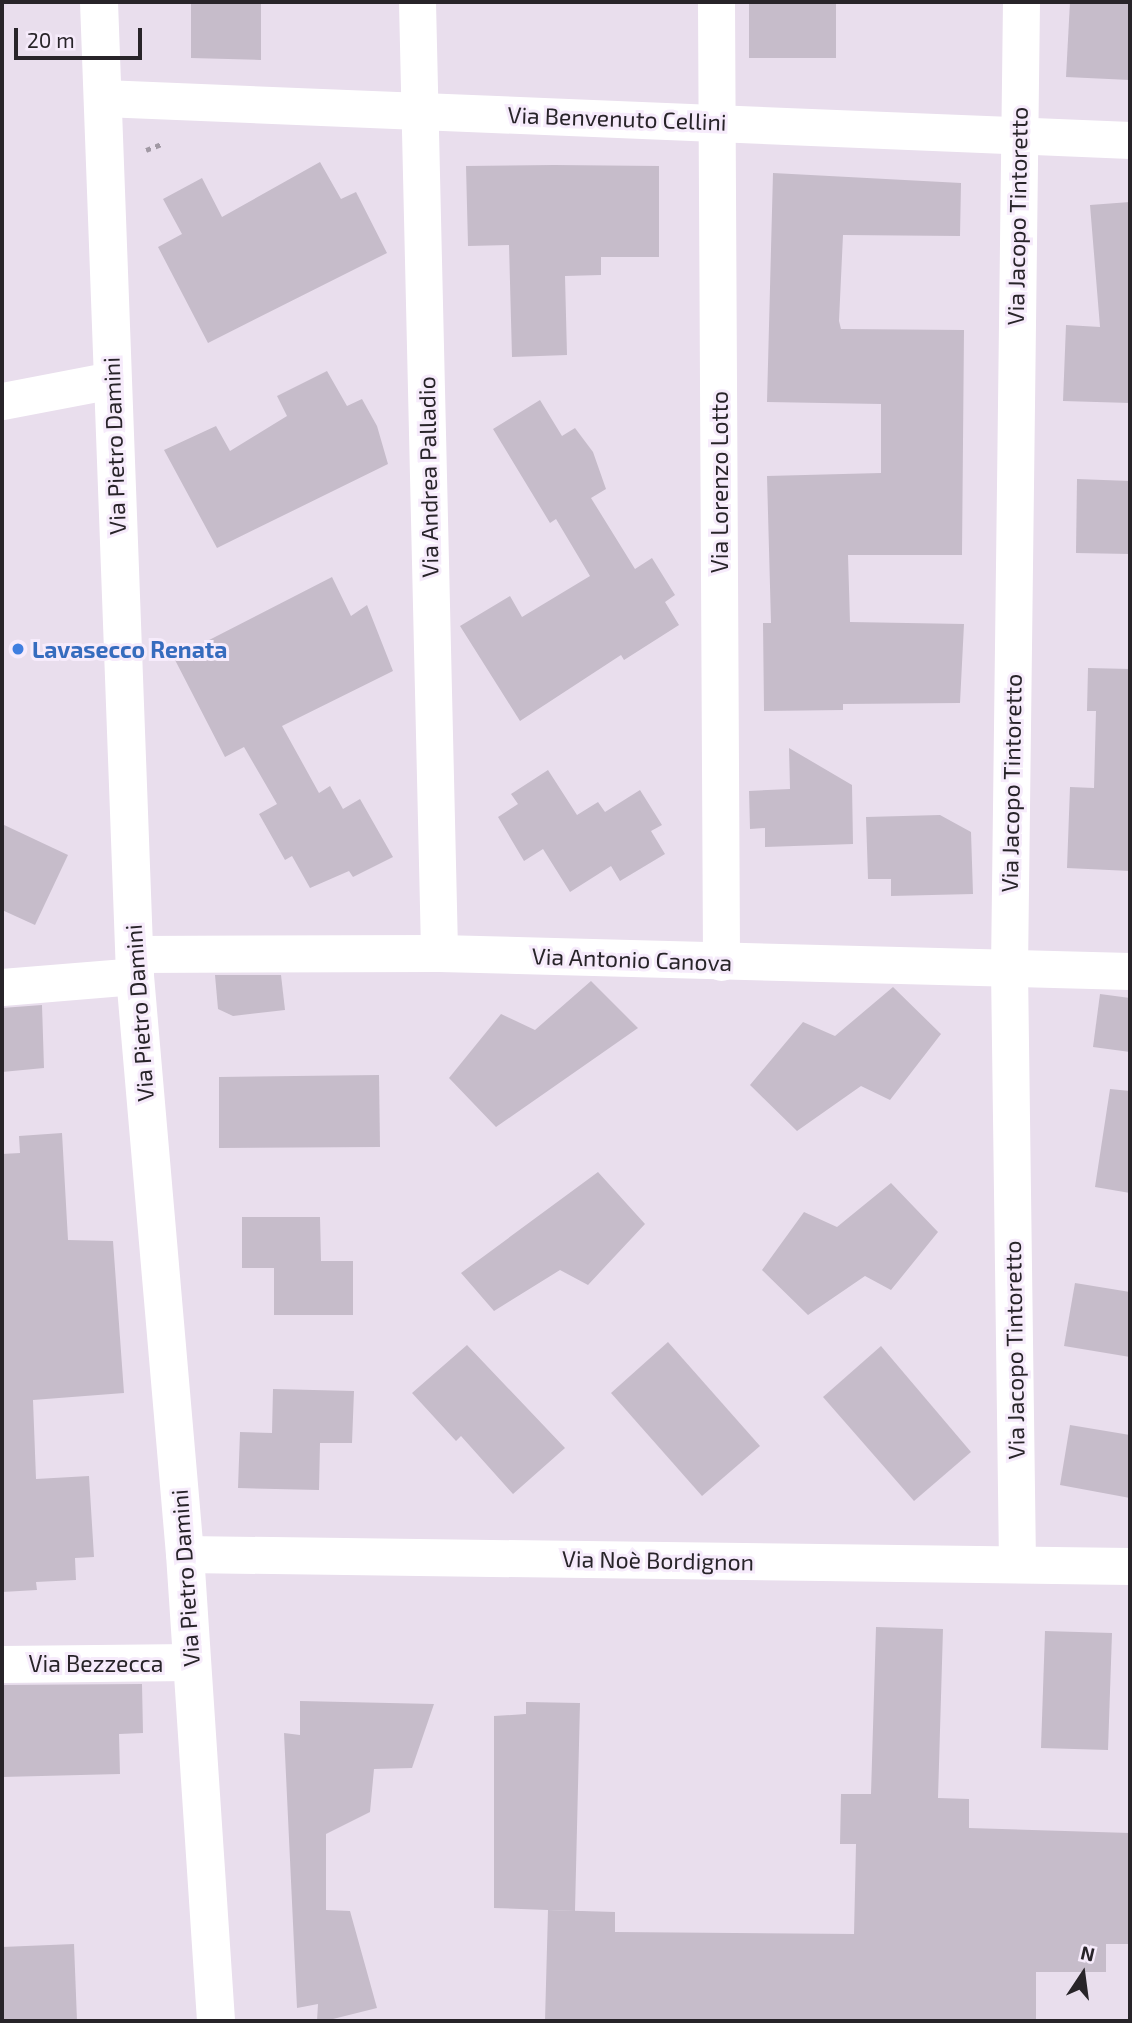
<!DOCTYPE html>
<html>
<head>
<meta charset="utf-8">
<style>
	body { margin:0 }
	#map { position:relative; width:1132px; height:2023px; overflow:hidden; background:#e9deed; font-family:"Exo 2",sans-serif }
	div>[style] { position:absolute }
	.building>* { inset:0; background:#c6bcca }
	.path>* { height:4.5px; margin-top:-2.25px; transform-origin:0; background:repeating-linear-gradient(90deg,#a199a4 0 5px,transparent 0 10px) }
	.minor>* { height:37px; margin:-18.5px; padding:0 18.5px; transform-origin:18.5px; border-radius:18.5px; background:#fff }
	.tertiary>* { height:38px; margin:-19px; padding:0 19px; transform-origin:19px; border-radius:19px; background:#fff }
	.dots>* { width:19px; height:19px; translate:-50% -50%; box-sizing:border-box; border:4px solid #f6ebfb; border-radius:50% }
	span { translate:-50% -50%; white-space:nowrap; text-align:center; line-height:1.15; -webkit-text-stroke:6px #f6ebfb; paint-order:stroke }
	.street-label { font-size:23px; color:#282429 }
	.shop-label { font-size:23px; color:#366cbe; font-weight:700 }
	.left { translate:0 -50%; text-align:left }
	.frame { position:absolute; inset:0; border:4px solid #282429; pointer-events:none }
	.north { position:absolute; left:1048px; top:1939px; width:70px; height:70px; -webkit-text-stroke:5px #f6ebfb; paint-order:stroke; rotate:13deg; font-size:19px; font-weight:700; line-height:28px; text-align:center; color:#282429 }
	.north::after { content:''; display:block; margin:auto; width:24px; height:32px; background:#282429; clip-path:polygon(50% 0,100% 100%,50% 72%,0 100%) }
	.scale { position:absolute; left:14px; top:28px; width:128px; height:32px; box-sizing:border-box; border:4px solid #282429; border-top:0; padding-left:9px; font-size:21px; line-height:24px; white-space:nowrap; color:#282429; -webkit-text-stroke:5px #f6ebfb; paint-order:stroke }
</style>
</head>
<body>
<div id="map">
	<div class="building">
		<div style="clip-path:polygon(191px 2px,261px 2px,261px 60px,191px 58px)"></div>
		<div style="clip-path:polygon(749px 2px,836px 2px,836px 58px,749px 58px)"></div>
		<div style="clip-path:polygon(1070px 2px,1130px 2px,1130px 80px,1066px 77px)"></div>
		<div style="clip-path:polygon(320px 162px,341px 199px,356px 192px,387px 253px,208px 343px,158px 247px,182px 234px,163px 199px,202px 178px,222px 217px)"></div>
		<div style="clip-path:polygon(554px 165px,659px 166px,659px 257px,601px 257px,601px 275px,565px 276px,567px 355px,512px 357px,509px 245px,468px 246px,466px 166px)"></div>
		<div style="clip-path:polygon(773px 173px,961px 183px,960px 236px,843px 235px,839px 321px,841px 329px,964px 330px,962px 555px,848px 555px,850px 622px,964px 624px,960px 703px,843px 704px,843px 710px,764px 711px,763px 623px,771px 623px,767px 476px,881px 473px,881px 404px,767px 402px)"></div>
		<div style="clip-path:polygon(1130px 202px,1130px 403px,1063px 401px,1066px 325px,1100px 327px,1090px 205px)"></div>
		<div style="clip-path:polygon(327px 371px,347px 406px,362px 399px,377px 426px,388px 464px,217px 548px,164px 450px,216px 426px,230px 451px,287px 416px,277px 396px)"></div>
		<div style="clip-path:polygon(540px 400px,562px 436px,575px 428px,593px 452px,606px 489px,591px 498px,635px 569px,652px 558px,675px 595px,665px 602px,679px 625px,624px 660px,621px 655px,520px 721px,460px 626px,510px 596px,522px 617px,590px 576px,556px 519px,550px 523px,493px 429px)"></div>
		<div style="clip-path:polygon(1077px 479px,1130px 481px,1130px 554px,1076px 553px)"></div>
		<div style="clip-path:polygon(332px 577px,351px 616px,367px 605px,393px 671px,282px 726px,319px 793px,330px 786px,343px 809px,360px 799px,393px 857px,353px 877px,349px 871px,310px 888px,292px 856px,285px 860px,259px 814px,277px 804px,244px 747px,225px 757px,174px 658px)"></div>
		<div style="clip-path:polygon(1088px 668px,1130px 669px,1130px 871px,1067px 868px,1070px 787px,1094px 788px,1096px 711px,1087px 711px)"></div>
		<div style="clip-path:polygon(789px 748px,852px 785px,853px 844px,765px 847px,765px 828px,750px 829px,749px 791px,790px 789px)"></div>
		<div style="clip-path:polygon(548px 770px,577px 815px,598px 802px,605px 812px,640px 790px,662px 825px,651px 831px,665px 854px,620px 881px,611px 866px,570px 892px,543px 849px,524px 861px,498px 817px,518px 804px,511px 794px)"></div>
		<div style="clip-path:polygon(940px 815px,971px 832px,973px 894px,891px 896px,891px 879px,868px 879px,866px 817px)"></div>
		<div style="clip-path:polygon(2px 824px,68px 855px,35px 925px,2px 910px)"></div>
		<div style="clip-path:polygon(215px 975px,281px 975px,285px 1010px,233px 1016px,218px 1009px)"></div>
		<div style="clip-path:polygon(591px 981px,638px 1028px,496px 1127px,449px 1078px,501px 1014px,535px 1030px)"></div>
		<div style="clip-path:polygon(893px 987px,941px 1034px,890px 1100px,861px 1086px,797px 1131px,750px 1085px,803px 1022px,835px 1036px)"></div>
		<div style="clip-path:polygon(1100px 994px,1130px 998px,1130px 1052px,1093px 1047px)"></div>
		<div style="clip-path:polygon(42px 1005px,44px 1068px,2px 1072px,2px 1008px)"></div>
		<div style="clip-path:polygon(379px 1075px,380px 1147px,219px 1148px,219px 1077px)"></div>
		<div style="clip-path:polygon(1110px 1089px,1130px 1091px,1130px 1193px,1095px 1187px)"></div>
		<div style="clip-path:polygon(62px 1133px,68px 1240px,113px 1241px,124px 1393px,33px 1400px,36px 1479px,89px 1476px,94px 1557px,75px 1558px,76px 1580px,36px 1582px,37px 1590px,2px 1592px,2px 1154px,20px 1153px,19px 1136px)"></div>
		<div style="clip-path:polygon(598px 1172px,645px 1224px,588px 1285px,560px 1270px,494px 1311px,461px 1273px)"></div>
		<div style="clip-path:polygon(891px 1183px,938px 1232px,891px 1290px,865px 1276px,808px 1315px,762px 1270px,804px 1212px,837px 1227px)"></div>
		<div style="clip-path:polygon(242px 1217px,320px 1217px,321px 1261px,353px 1261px,353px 1315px,274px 1315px,274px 1268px,242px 1268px)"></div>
		<div style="clip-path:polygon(1075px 1283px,1130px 1292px,1130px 1357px,1064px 1346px)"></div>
		<div style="clip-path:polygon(668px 1342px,760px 1446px,702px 1496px,611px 1393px)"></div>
		<div style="clip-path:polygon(467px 1345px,565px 1448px,513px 1494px,461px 1436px,456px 1441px,412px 1393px)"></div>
		<div style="clip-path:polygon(881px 1346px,971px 1452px,914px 1501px,823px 1397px)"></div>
		<div style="clip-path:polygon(273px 1389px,354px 1391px,352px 1443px,320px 1443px,319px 1490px,238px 1488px,240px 1432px,272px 1433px)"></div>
		<div style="clip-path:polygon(1070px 1425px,1130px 1435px,1130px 1498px,1060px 1485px)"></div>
		<div style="clip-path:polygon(876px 1627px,943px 1629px,938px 1798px,969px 1799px,969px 1828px,1130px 1833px,1130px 1944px,1106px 1944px,1106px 1972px,1036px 1972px,1036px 2021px,545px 2021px,548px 1910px,615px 1912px,615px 1932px,854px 1934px,856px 1844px,840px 1844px,841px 1794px,871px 1794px)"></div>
		<div style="clip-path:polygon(1045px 1631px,1112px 1633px,1108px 1750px,1041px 1748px)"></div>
		<div style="clip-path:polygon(142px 1684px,143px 1733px,119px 1734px,120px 1774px,2px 1777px,2px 1685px)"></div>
		<div style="clip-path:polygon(300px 1701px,434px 1704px,412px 1768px,374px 1769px,370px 1812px,326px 1834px,326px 1910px,350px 1911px,377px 2008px,325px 2021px,317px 2021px,318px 2004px,297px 2008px,284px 1733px,300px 1735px)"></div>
		<div style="clip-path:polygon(526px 1702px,580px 1703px,575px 1911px,494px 1908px,494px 1716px,526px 1714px)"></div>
		<div style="clip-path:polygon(74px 1944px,77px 2021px,2px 2021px,2px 1947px)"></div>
	</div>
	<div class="path">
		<div style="left:146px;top:150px;width:19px;rotate:-21deg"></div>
	</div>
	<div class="minor">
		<div style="left:417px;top:2px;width:951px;rotate:88.67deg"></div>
		<div style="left:716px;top:2px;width:960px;rotate:89.7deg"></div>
		<div style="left:103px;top:98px;width:1028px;rotate:2.34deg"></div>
		<div style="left:2px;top:401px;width:112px;rotate:-10.8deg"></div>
		<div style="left:134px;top:954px;width:305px;rotate:-0.2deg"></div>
		<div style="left:439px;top:953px;width:691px;rotate:1.49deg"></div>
		<div style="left:2px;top:987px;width:133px;rotate:-4.7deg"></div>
		<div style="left:185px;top:1554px;width:945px;rotate:0.73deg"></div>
		<div style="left:1017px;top:1564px;width:595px;rotate:-90.77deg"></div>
		<div style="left:1009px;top:969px;width:967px;rotate:-89.29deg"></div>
		<div style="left:2px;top:1664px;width:188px;rotate:-0.6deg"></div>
	</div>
	<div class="tertiary">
		<div style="left:99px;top:2px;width:975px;rotate:87.88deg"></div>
		<div style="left:135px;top:976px;width:580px;rotate:85.06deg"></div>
		<div style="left:185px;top:1554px;width:468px;rotate:86.2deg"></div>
	</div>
	<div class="dots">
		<div style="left:18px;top:649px;background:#3f7fe0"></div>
	</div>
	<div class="street-label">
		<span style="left:617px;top:118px;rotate:2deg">Via Benvenuto Cellini</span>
		<span style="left:1017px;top:216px;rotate:-89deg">Via Jacopo Tintoretto</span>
		<span style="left:114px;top:446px;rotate:-92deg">Via Pietro Damini</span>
		<span style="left:428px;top:477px;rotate:-91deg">Via Andrea Palladio</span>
		<span style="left:719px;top:482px;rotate:-90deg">Via Lorenzo Lotto</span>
		<span style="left:1011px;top:783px;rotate:-89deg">Via Jacopo Tintoretto</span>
		<span style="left:632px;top:959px;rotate:2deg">Via Antonio Canova</span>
		<span style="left:139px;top:1013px;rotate:-94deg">Via Pietro Damini</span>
		<span style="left:1014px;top:1350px;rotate:-91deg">Via Jacopo Tintoretto</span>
		<span style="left:658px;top:1560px;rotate:1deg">Via Noè Bordignon</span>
		<span style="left:185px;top:1578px;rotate:-94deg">Via Pietro Damini</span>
		<span style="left:96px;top:1663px">Via Bezzecca</span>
	</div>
	<div class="shop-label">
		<span class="left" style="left:32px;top:649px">Lavasecco Renata</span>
	</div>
	<div class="frame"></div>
	<div class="north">N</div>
	<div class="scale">20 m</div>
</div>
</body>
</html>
